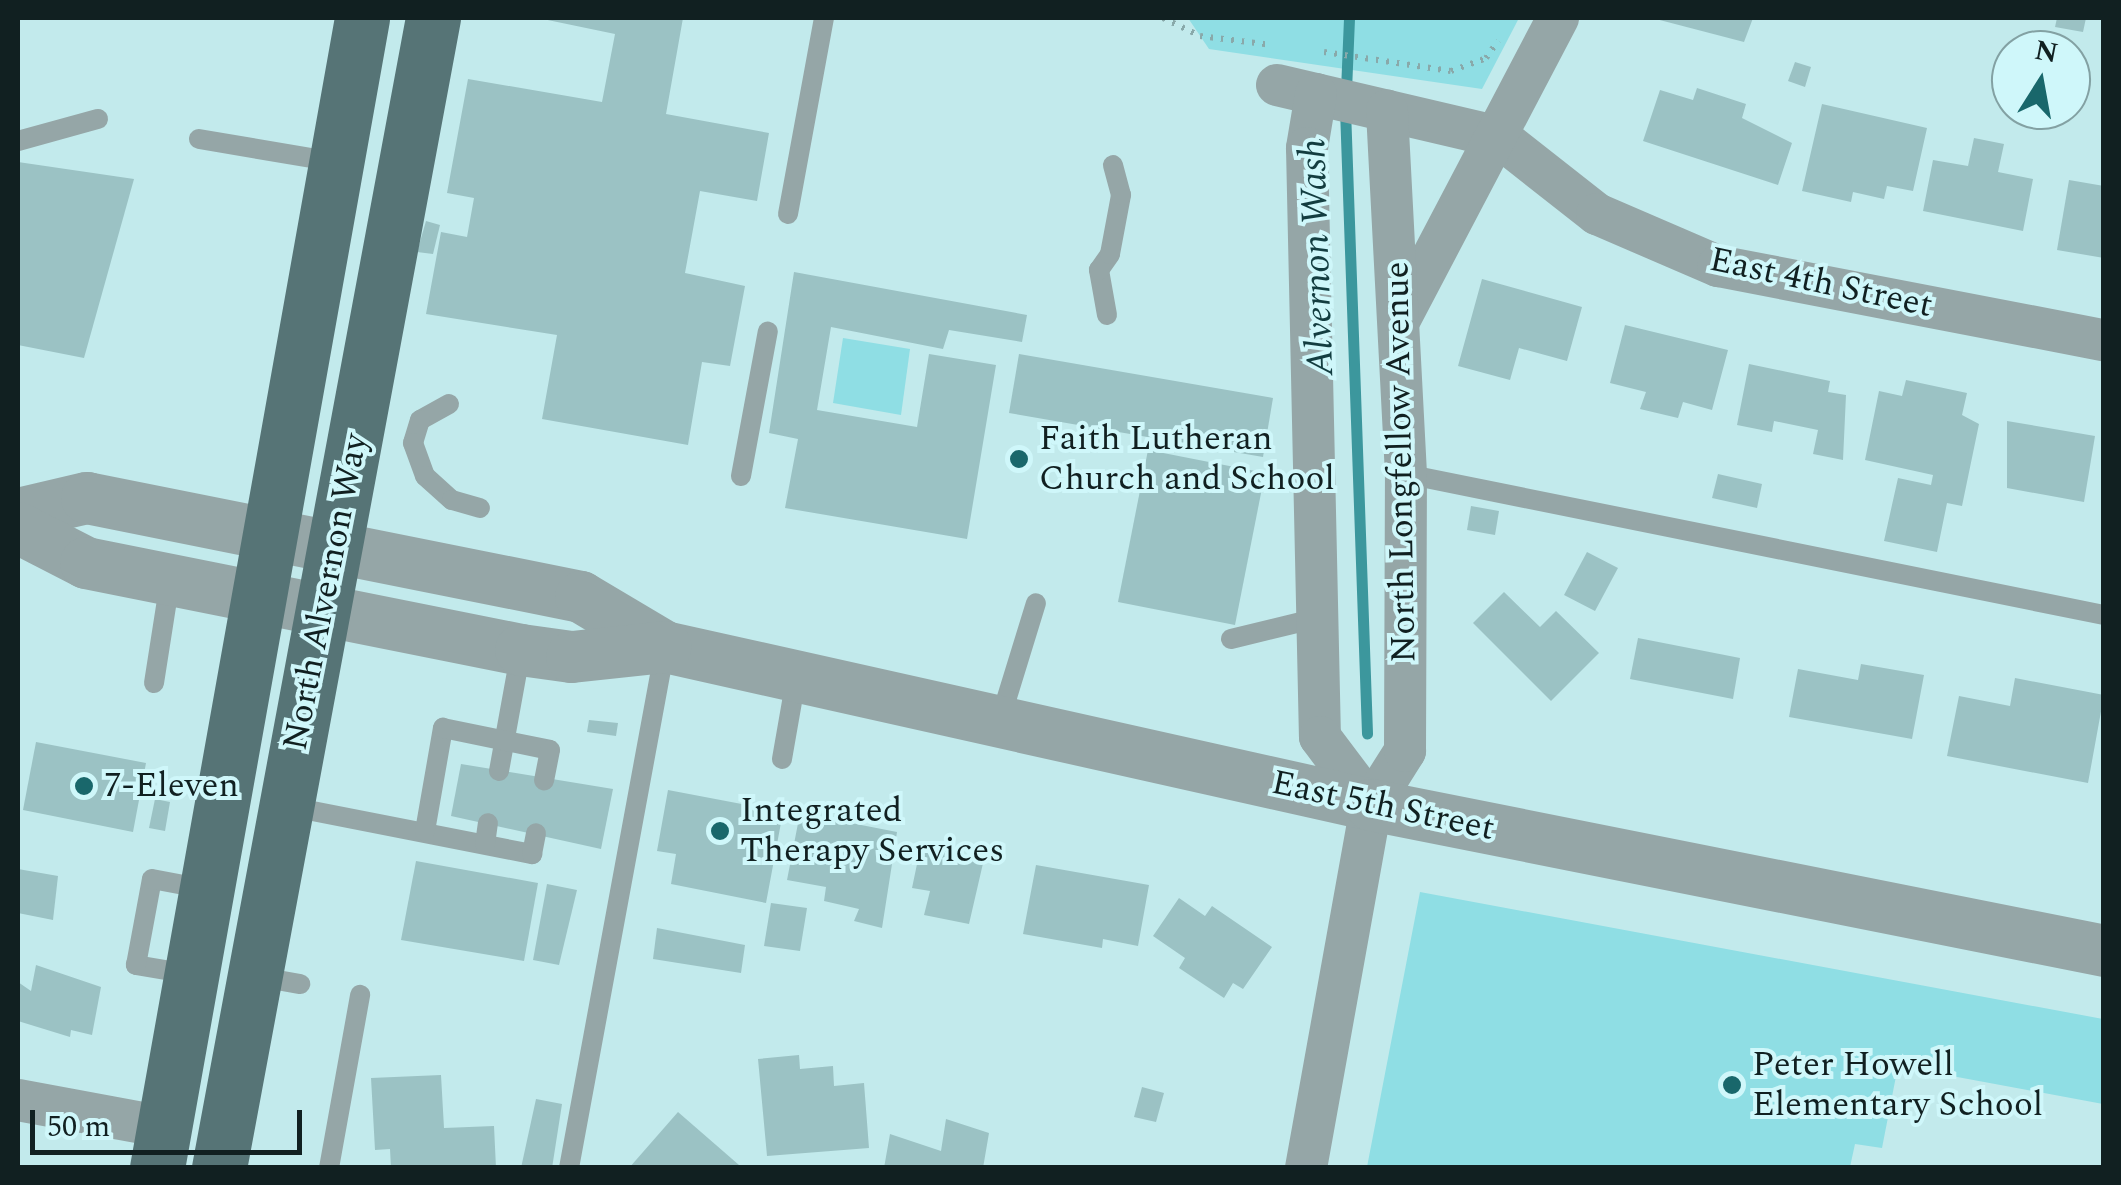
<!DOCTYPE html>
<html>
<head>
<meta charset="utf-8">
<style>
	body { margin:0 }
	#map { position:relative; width:2121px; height:1185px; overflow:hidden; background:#c2eaec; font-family:Spectral,serif }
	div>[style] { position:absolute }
	.green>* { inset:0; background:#8fdee4 }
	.stream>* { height:11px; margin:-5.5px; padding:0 5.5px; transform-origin:5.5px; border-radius:5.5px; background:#3c979d }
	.building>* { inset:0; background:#9bc2c4 }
	.path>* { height:6px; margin-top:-3px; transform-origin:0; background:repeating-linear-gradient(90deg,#89a9aa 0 2.5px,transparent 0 10.5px) }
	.service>* { height:20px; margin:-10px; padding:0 10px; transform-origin:10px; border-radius:10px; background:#95a6a7 }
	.minor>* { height:42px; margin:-21px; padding:0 21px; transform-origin:21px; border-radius:21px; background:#95a6a7 }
	.tertiary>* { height:52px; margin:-26px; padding:0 26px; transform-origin:26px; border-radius:26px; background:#95a6a7 }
	.primary>* { height:55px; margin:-27.5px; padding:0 27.5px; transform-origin:27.5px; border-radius:27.5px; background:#567476 }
	.dots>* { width:28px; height:28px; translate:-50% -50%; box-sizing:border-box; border:5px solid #cff7fa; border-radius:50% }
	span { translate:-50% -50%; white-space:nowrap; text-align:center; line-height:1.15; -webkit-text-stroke:8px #cff7fa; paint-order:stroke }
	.street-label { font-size:35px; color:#112021 }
	.poi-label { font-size:35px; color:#112021 }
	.left { translate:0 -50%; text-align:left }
	.water-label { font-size:38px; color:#133d40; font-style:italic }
	.frame { position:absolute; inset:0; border:20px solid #112021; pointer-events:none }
	.north { position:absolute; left:1991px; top:30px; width:100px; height:100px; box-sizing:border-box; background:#cff7fa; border:2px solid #83a1a3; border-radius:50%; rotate:11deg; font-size:28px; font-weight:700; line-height:40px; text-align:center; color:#112021 }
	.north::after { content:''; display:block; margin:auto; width:35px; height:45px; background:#19676b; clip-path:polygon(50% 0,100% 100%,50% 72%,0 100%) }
	.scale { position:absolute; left:30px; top:1110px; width:272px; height:45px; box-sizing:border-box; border:5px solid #112021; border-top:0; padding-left:12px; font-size:30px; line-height:35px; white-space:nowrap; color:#112021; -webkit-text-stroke:8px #cff7fa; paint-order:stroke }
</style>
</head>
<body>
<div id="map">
	<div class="green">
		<div style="clip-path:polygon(1188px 18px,1519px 18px,1482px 89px,1209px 49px)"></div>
		<div style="clip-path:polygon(843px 338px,910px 349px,901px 415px,833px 403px)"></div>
		<div style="clip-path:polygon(1420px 892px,2103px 1019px,2103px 1104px,1898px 1066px,1882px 1148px,1855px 1144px,1850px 1167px,1367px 1167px)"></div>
	</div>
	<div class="stream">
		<div style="left:1346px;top:90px;width:72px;rotate:-87.6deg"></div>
		<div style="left:1345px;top:109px;width:625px;rotate:87.98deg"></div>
	</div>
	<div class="building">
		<div style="clip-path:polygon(538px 18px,683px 18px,666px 114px,769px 133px,757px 201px,700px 191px,685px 273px,745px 286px,730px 366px,702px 362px,688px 445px,542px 419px,557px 335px,426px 314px,441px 232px,467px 237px,474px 198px,447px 193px,468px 79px,602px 102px,615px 34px)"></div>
		<div style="clip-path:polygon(1652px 18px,1753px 18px,1744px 42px)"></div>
		<div style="clip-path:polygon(2057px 18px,2086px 18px,2083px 32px,2055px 27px)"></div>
		<div style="clip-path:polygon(1795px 62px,1811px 67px,1805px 87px,1788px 81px)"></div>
		<div style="clip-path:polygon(1697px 88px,1746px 104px,1742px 118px,1792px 143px,1778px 185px,1643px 141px,1660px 90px,1693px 100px)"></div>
		<div style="clip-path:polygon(1822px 104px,1927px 128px,1913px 191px,1887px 186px,1884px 199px,1853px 192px,1851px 202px,1802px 191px)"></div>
		<div style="clip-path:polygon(1974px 138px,2004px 144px,1998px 172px,2033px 179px,2023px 231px,1923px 211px,1933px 160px,1968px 166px)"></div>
		<div style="clip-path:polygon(18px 162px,134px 179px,84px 358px,18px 345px)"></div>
		<div style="clip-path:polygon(2069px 180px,2104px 186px,2104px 258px,2057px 250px)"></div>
		<div style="clip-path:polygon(426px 221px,440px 225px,433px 254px,417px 252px)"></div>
		<div style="clip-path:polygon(794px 272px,1027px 315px,1022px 342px,949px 330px,943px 349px,831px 327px,817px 410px,917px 427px,929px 354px,996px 365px,967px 539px,785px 508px,798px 439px,769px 433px)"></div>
		<div style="clip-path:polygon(1482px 279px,1582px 307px,1567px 361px,1519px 348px,1510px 380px,1458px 366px)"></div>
		<div style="clip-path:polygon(1625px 325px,1728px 350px,1712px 410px,1683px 402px,1678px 418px,1640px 409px,1646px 392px,1610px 383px)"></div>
		<div style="clip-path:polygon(1019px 354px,1273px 398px,1263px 457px,1009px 413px)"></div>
		<div style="clip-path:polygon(1749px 364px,1830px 381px,1828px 392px,1846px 395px,1843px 460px,1813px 454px,1818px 430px,1774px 421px,1772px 432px,1737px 425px)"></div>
		<div style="clip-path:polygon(1906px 380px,1967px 393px,1962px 415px,1979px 424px,1962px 506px,1947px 503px,1937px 552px,1884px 541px,1898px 478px,1931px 485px,1933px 475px,1865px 460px,1879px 391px,1902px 396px)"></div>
		<div style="clip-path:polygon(2007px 421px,2095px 436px,2084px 502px,2007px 488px)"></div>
		<div style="clip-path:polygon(1148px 450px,1265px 473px,1235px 625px,1118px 602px)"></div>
		<div style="clip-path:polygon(1718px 474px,1762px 484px,1757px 508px,1712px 498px)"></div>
		<div style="clip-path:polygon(1471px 506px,1499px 511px,1495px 535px,1467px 530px)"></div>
		<div style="clip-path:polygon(1587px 552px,1618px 568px,1595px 611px,1564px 595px)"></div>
		<div style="clip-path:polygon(1504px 592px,1540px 627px,1556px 611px,1599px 653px,1551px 701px,1473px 623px)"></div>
		<div style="clip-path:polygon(1638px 638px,1740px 658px,1733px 699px,1630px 679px)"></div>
		<div style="clip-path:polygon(1861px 664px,1924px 675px,1912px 739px,1789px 717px,1798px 669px,1858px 680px)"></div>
		<div style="clip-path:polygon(2015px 678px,2104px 695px,2088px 783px,1947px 756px,1959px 696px,2010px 706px)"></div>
		<div style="clip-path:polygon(589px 720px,618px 723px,616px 736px,587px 732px)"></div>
		<div style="clip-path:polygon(36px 742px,146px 763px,133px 832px,23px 810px)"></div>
		<div style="clip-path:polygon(461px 764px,613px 789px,601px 849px,451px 816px)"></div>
		<div style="clip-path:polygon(668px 790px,783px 812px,766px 903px,671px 884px,676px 854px,657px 851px)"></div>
		<div style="clip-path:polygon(155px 799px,170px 802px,165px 831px,149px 828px)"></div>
		<div style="clip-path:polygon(800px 813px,897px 832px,882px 928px,854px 921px,859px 909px,824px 901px,826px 887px,787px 880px)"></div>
		<div style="clip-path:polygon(921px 845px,984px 859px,969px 924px,924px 915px,930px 891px,912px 888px)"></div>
		<div style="clip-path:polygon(416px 861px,538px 883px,524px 961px,401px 940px)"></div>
		<div style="clip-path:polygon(1036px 865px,1149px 885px,1138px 946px,1103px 939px,1102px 948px,1023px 934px)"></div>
		<div style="clip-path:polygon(18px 869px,58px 876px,53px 920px,18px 913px)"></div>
		<div style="clip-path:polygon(547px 884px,577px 890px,559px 965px,533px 960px)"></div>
		<div style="clip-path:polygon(1179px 898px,1205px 916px,1212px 906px,1272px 947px,1243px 989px,1233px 983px,1224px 998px,1179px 968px,1185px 958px,1153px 936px)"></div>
		<div style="clip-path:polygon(771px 903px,807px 908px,800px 951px,764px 946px)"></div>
		<div style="clip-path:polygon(657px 928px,745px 945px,741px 973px,653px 959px)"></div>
		<div style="clip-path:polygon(36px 965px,101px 987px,92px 1035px,71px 1030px,70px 1037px,18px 1021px,18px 982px,31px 991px)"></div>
		<div style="clip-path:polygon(799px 1055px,800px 1069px,833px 1066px,834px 1086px,864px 1083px,869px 1148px,767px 1156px,758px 1059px)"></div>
		<div style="clip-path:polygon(441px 1075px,444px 1128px,494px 1126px,496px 1168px,391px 1168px,390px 1149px,375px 1150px,371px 1078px)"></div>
		<div style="clip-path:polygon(1142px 1087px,1164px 1093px,1156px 1122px,1134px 1117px)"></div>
		<div style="clip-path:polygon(536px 1099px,562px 1104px,552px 1168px,521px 1168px)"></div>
		<div style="clip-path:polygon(678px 1112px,739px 1165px,737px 1168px,629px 1168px)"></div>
		<div style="clip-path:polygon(946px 1119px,989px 1133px,983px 1168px,884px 1168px,890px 1134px,941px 1151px)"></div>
	</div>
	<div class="path">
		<div style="left:1163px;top:18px;width:41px;rotate:25.9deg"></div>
		<div style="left:1200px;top:36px;width:73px;rotate:7.1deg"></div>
		<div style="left:1324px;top:52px;width:128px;rotate:8.5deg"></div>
		<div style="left:1451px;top:71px;width:37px;rotate:-20deg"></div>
		<div style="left:1486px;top:58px;width:21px;rotate:-55deg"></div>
	</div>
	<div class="service">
		<div style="left:199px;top:139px;width:138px;rotate:9.6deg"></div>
		<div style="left:18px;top:141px;width:83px;rotate:-15.4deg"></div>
		<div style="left:788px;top:214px;width:199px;rotate:-79.6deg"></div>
		<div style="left:1107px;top:315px;width:46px;rotate:-100.1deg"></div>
		<div style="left:1099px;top:270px;width:19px;rotate:-55deg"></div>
		<div style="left:1110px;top:254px;width:60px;rotate:-79.4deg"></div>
		<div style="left:1121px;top:195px;width:31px;rotate:-105deg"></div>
		<div style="left:449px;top:404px;width:33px;rotate:151deg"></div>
		<div style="left:420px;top:420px;width:24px;rotate:107deg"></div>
		<div style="left:413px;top:443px;width:35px;rotate:70deg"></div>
		<div style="left:425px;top:476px;width:36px;rotate:42deg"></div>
		<div style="left:452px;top:500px;width:29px;rotate:16deg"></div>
		<div style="left:1406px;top:474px;width:712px;rotate:11.42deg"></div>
		<div style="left:741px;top:476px;width:147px;rotate:-79.5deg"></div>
		<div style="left:1231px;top:639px;width:89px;rotate:-13.7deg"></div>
		<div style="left:154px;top:683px;width:103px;rotate:-81.1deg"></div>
		<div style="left:1000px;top:720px;width:122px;rotate:-72.9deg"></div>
		<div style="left:782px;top:759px;width:81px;rotate:-80.1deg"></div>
		<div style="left:499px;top:771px;width:123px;rotate:-79.7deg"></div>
		<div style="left:287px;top:806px;width:250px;rotate:11.1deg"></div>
		<div style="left:532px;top:854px;width:21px;rotate:-79deg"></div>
		<div style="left:425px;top:831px;width:105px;rotate:-80.1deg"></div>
		<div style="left:443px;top:728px;width:109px;rotate:11.6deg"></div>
		<div style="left:550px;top:750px;width:31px;rotate:101deg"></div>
		<div style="left:485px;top:844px;width:21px;rotate:-82deg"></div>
		<div style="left:189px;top:974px;width:54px;rotate:-170.4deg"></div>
		<div style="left:136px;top:965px;width:87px;rotate:-79.5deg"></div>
		<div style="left:152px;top:879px;width:54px;rotate:10.7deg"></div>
		<div style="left:255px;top:976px;width:46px;rotate:10.1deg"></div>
		<div style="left:329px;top:1168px;width:176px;rotate:-79.8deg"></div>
		<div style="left:569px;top:1168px;width:529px;rotate:-79.54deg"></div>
	</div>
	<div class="minor">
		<div style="left:1277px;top:85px;width:228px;rotate:13.2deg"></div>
		<div style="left:1499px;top:137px;width:125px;rotate:38.2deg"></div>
		<div style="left:1597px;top:214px;width:132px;rotate:23.3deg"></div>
		<div style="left:1718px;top:266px;width:393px;rotate:10.9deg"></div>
		<div style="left:1316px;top:94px;width:55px;rotate:99.5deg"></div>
		<div style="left:1307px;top:148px;width:589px;rotate:88.74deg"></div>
		<div style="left:1320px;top:737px;width:85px;rotate:53.1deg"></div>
		<div style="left:1401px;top:317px;width:338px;rotate:-62.3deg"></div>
		<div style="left:18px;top:1100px;width:148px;rotate:10.5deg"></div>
		<div style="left:1306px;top:1168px;width:369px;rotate:-79.8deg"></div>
		<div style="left:1371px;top:805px;width:64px;rotate:-57.8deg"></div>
		<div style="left:1405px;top:751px;width:277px;rotate:-89.8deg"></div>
		<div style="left:1406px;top:474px;width:364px;rotate:-93deg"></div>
	</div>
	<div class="tertiary">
		<div style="left:18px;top:514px;width:71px;rotate:-13.1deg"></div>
		<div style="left:87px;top:498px;width:504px;rotate:11.33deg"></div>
		<div style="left:581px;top:597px;width:98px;rotate:30.8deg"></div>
		<div style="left:665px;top:647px;width:723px;rotate:12.61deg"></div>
		<div style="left:1371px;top:805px;width:747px;rotate:11.26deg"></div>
		<div style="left:18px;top:528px;width:76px;rotate:27.2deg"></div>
		<div style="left:86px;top:563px;width:444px;rotate:11.3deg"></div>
		<div style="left:521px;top:650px;width:51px;rotate:7.8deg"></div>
		<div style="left:572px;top:657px;width:94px;rotate:-6.1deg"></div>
	</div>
	<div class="primary">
		<div style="left:157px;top:1168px;width:1168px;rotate:-79.89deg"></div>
		<div style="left:219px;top:1168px;width:1170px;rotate:-79.46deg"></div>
	</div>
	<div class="dots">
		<div style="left:1019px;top:459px;background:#19676b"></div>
		<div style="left:84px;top:786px;background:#19676b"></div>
		<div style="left:720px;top:831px;background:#19676b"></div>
		<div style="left:1732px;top:1085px;background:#19676b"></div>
	</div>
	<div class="street-label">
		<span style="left:1821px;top:283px;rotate:12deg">East 4th Street</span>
		<span style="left:1401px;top:462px;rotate:-91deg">North Longfellow Avenue</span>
		<span style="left:326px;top:592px;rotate:-79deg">North Alvernon Way</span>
		<span style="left:1383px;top:806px;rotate:12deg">East 5th Street</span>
	</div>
	<div class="poi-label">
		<span class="left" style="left:1039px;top:459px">Faith Lutheran<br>Church and School</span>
		<span class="left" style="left:104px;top:786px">7-Eleven</span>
		<span class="left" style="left:740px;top:831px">Integrated<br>Therapy Services</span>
		<span class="left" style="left:1752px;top:1085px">Peter Howell<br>Elementary School</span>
	</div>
	<div class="water-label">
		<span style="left:1318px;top:257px;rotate:-92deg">Alvernon Wash</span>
	</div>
	<div class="frame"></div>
	<div class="north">N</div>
	<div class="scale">50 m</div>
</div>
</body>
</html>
